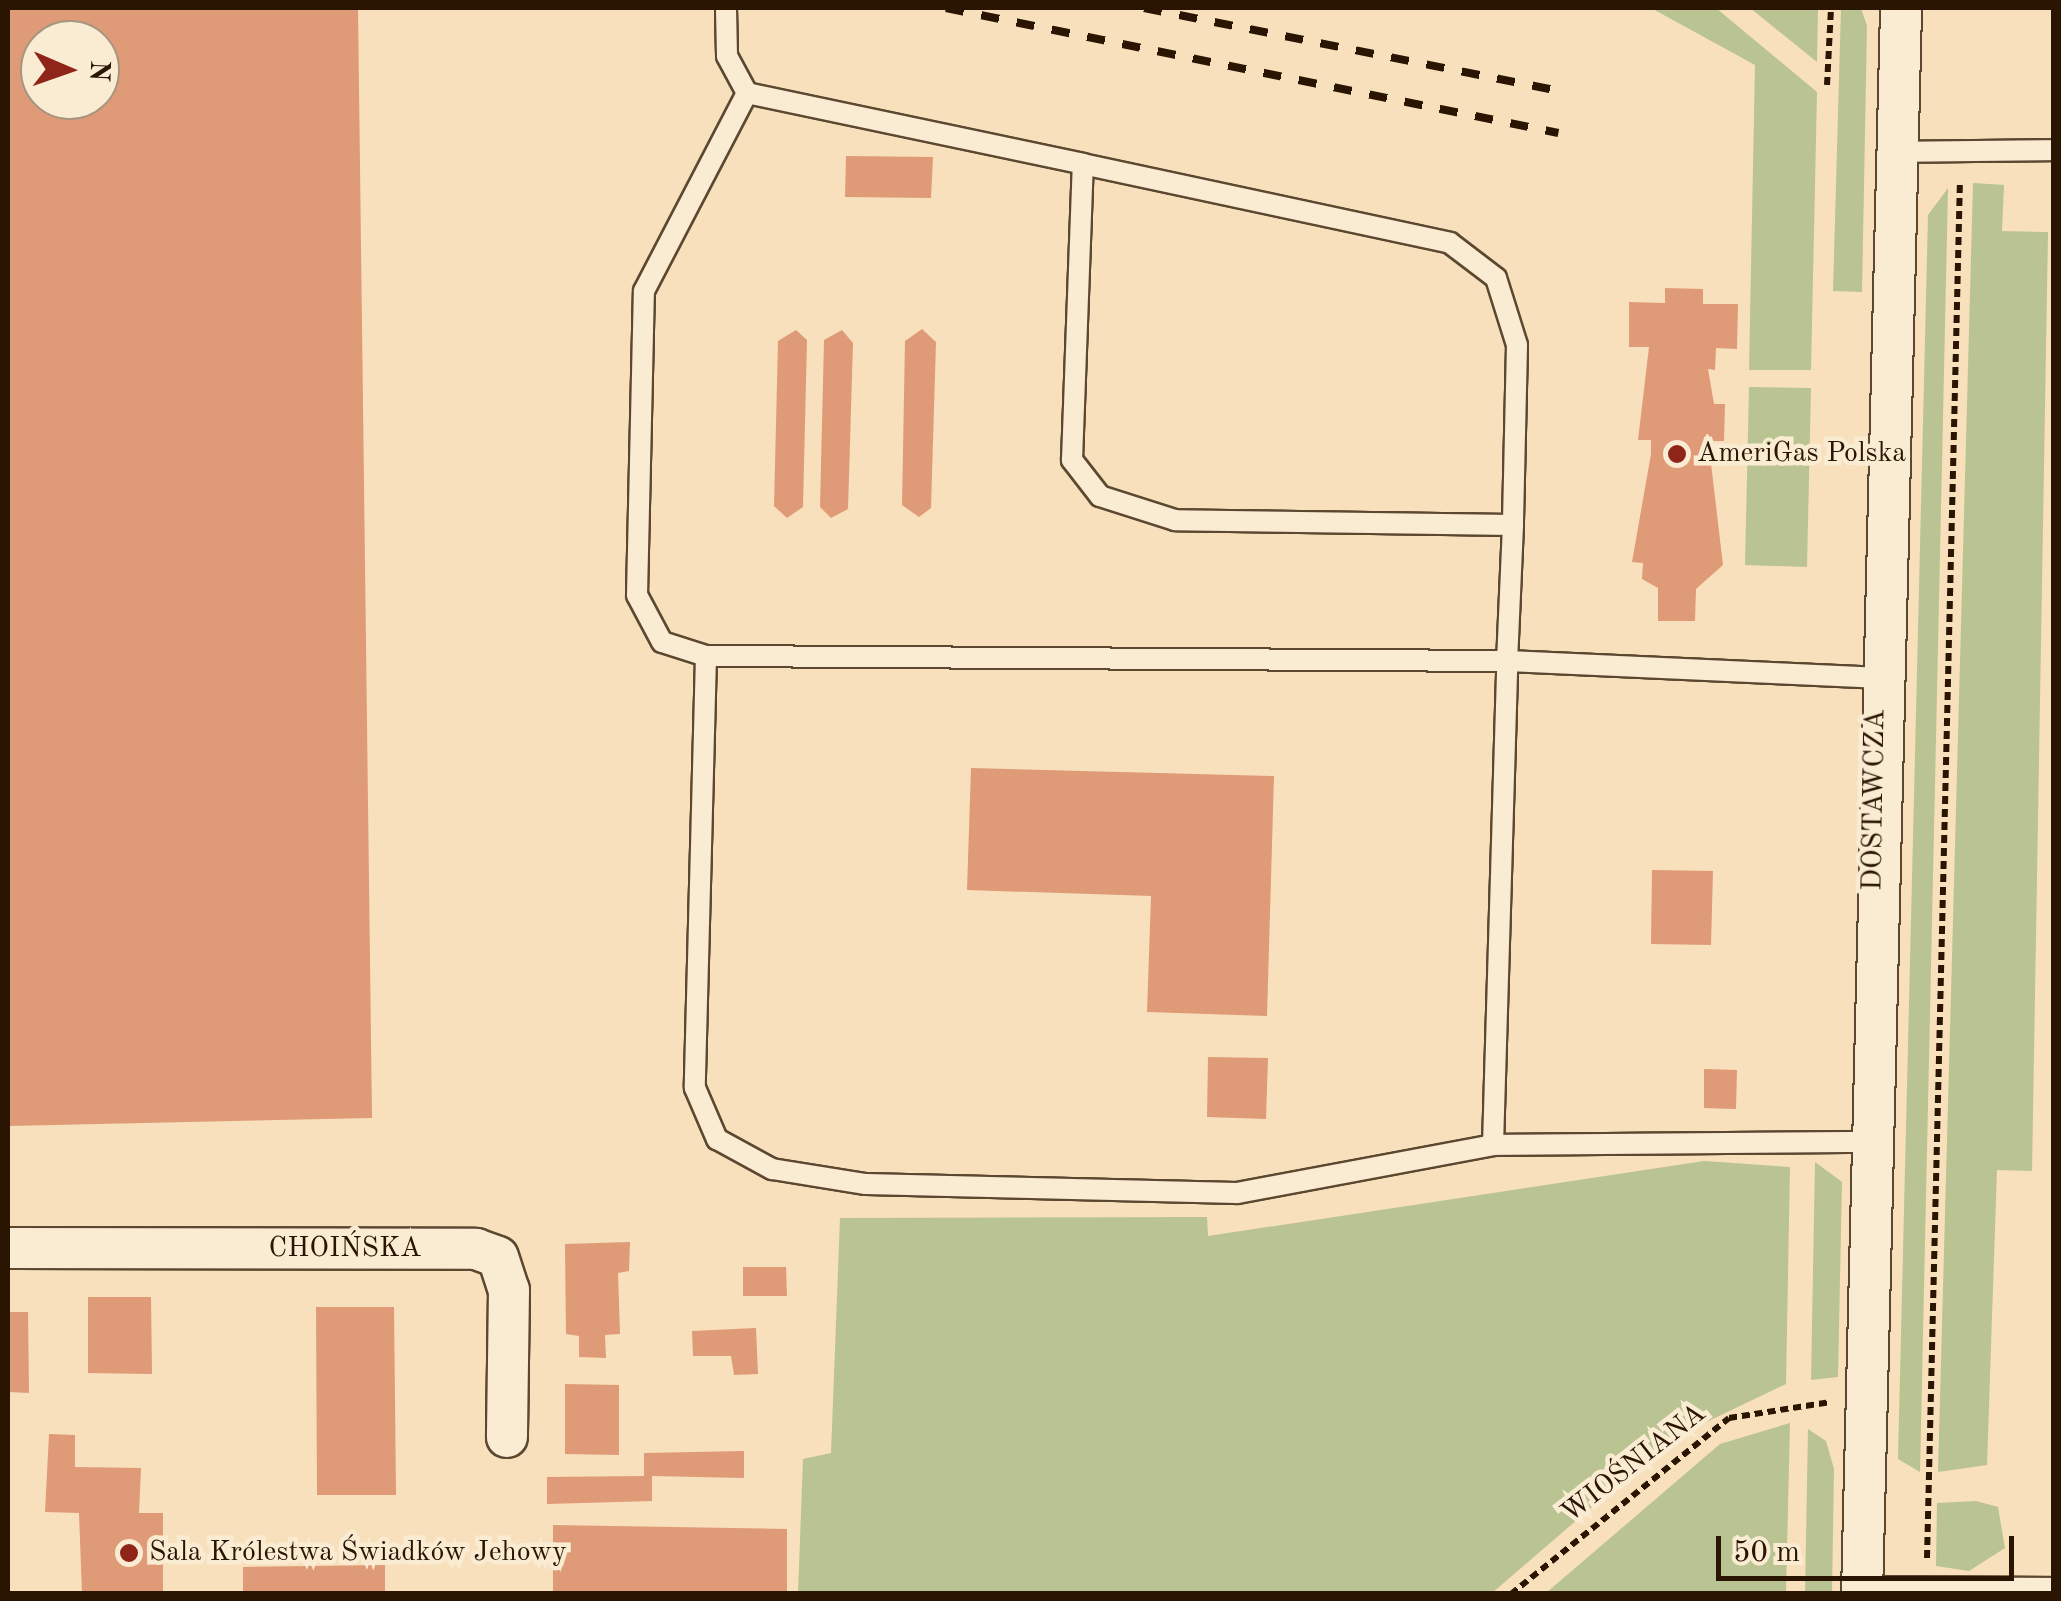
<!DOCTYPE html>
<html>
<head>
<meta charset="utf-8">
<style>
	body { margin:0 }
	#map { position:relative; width:2061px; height:1601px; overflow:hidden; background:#f7e0bb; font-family:"Old Standard TT",serif }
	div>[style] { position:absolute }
	.green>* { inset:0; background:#bac392 }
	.building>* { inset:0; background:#df9b77 }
	.path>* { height:6px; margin-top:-3px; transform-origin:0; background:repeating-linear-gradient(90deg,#291502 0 8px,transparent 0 13px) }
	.roads { filter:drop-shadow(2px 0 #5c4830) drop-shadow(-2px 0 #5c4830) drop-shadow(0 2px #5c4830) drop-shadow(0 -2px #5c4830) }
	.service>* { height:20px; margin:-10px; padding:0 10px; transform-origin:10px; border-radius:10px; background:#faebd3 }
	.minor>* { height:40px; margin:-20px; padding:0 20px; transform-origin:20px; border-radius:20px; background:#faebd3 }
	.rail>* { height:8px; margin-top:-4px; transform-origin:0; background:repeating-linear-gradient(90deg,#291502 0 18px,transparent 0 36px) }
	.dots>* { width:28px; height:28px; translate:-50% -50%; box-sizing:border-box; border:5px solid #faebd3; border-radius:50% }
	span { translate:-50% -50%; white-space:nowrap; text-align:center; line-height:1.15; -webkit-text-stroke:9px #faebd3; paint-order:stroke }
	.poi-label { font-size:28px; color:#291502 }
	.left { translate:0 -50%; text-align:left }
	.street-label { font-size:28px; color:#291502 }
	.frame { position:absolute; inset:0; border:10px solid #291502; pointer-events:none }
	.north { position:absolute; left:20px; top:20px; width:100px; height:100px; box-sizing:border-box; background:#faebd3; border:2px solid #a6957f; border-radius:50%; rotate:92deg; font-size:28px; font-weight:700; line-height:40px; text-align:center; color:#291502 }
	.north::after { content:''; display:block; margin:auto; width:35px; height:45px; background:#8f2418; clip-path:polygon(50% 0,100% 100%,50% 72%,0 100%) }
	.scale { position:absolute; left:1716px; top:1536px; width:298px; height:45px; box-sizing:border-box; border:5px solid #291502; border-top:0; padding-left:12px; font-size:30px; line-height:35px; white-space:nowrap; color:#291502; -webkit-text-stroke:8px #faebd3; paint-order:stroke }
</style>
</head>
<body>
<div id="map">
	<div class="green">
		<div style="clip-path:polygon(1651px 8px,1716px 8px,1817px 92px,1811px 370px,1749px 370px,1755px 65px)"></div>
		<div style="clip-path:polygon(1750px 8px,1818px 8px,1817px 62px)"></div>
		<div style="clip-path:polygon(1841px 8px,1861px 8px,1867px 26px,1862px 292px,1833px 291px)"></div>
		<div style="clip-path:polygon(1973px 183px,2004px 185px,2002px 231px,2048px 232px,2032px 1171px,1997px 1170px,1987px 1465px,1938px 1472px)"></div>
		<div style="clip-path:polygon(1948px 188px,1920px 1472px,1898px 1459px,1928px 215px)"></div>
		<div style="clip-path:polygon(1749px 387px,1811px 388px,1807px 567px,1745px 565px)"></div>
		<div style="clip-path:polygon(1704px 1161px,1790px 1167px,1786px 1384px,1671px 1439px,1492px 1593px,798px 1593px,803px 1459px,831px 1453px,840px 1218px,1207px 1217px,1208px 1236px)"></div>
		<div style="clip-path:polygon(1815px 1162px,1842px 1182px,1838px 1377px,1811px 1380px)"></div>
		<div style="clip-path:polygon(1790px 1423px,1786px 1593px,1546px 1593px,1720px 1444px)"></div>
		<div style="clip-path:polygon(1808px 1429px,1826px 1441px,1834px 1469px,1832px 1593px,1805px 1593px)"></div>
		<div style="clip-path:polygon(1976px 1501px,1998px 1507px,2005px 1548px,1969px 1571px,1936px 1566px,1937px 1503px)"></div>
	</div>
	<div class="building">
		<div style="clip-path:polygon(evenodd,8px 8px,358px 8px,372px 1118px,8px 1126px,8px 8px,40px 40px,100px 40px,100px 100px,40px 100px,40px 40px)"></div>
		<div style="clip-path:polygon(846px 156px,933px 157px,931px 198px,845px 197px)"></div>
		<div style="clip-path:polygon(1665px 288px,1703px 289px,1703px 304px,1738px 304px,1737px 349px,1716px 348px,1715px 370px,1708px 369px,1714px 404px,1725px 404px,1724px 441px,1710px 441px,1710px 455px,1723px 565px,1696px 589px,1695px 621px,1658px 621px,1658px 588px,1642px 579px,1643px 563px,1632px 562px,1651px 454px,1651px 440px,1638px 440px,1649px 347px,1629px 347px,1629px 302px,1665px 303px)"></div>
		<div style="clip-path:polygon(922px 329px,936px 342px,931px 508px,919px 517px,902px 505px,905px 341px)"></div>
		<div style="clip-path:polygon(796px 330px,807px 340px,803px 507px,787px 518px,774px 506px,778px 341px)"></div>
		<div style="clip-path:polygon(842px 330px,853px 343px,848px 509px,831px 518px,820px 507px,824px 340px)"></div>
		<div style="clip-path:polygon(971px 768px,1274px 776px,1267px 1016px,1147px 1012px,1151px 896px,967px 890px)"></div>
		<div style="clip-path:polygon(1652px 870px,1713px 871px,1711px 945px,1651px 944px)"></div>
		<div style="clip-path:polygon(1208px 1057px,1268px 1058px,1266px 1119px,1207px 1117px)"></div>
		<div style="clip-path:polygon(1704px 1069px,1737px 1070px,1736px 1109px,1704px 1108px)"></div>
		<div style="clip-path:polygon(630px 1242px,629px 1271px,618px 1273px,620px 1334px,605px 1335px,606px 1358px,579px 1357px,579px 1336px,566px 1334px,565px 1244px)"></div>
		<div style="clip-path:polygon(743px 1267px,786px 1267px,787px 1296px,743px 1296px)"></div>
		<div style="clip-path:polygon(88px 1297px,151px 1297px,152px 1374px,88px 1373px)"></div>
		<div style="clip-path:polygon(316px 1307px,394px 1307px,396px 1495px,317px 1495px)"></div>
		<div style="clip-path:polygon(8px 1312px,28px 1312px,29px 1393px,8px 1392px)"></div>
		<div style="clip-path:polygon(756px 1328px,758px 1374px,734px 1375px,731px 1356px,693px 1356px,692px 1331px)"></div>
		<div style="clip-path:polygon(565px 1384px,619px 1385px,619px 1455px,565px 1454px)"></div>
		<div style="clip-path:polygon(49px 1434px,75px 1435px,75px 1467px,141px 1468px,139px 1513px,163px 1513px,163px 1594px,82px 1594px,79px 1513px,45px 1512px)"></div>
		<div style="clip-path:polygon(744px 1451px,744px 1478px,652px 1476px,652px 1501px,547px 1504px,547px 1477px,644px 1476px,644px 1453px)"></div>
		<div style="clip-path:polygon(553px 1525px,787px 1529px,787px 1594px,553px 1594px)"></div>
		<div style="clip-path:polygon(385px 1565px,385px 1594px,243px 1594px,243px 1567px)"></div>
	</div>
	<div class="path">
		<div style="left:1827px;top:85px;width:77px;rotate:-87deg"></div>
		<div style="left:1927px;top:1558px;width:1377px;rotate:-88.63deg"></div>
		<div style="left:1511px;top:1594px;width:280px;rotate:-38.9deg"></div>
		<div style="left:1729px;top:1418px;width:103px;rotate:-8.9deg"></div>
	</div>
	<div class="roads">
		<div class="service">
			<div style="left:747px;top:93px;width:343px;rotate:11.9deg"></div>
			<div style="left:1896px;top:152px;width:158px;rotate:-0.7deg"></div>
			<div style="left:1513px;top:525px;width:338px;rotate:-179.2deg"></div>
			<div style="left:1175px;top:520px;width:79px;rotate:-162.3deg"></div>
			<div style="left:1100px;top:496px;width:46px;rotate:-127.9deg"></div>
			<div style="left:1072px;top:460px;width:296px;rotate:-87.9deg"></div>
			<div style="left:1083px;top:164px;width:375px;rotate:12.1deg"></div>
			<div style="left:1450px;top:243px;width:58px;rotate:37.3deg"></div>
			<div style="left:1496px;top:278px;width:70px;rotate:72.6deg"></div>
			<div style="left:1517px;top:345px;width:180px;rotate:91.3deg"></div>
			<div style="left:1513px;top:525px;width:136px;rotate:92.5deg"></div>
			<div style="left:1507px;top:661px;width:371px;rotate:2.6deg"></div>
			<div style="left:706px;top:656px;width:432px;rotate:91.5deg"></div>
			<div style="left:695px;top:1088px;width:56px;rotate:66.7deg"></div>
			<div style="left:717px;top:1139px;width:63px;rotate:28.6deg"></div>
			<div style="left:772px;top:1169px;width:95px;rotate:9.1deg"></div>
			<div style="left:866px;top:1184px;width:371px;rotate:1.4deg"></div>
			<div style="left:1237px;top:1193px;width:260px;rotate:-10.6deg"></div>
			<div style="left:1493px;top:1145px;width:484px;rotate:-88.3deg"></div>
			<div style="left:1507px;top:661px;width:801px;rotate:-179.64deg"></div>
			<div style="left:706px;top:656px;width:46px;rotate:-162.3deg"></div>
			<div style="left:662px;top:642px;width:53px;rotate:-118deg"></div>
			<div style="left:637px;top:595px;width:304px;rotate:-88.7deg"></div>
			<div style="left:644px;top:291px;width:223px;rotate:-62.5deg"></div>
			<div style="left:747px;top:93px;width:42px;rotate:-118.4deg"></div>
			<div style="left:727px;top:56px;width:48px;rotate:-91.2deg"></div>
			<div style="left:1493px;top:1145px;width:375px;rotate:-0.5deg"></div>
			<div style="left:1862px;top:1587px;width:192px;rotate:0.3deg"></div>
		</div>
		<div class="minor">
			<div style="left:8px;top:1248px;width:468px;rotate:0.1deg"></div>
			<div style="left:476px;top:1249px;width:23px;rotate:20deg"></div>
			<div style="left:498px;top:1257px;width:35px;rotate:72deg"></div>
			<div style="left:509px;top:1290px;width:147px;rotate:90.8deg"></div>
			<div style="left:1862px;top:1594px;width:1586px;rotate:-88.59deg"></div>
		</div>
	</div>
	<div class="rail">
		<div style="left:946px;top:8px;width:625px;rotate:11.54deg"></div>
		<div style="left:1144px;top:8px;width:430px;rotate:11.3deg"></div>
	</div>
	<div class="dots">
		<div style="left:1677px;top:454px;background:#8f2418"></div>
		<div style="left:129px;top:1553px;background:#8f2418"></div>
	</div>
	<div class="poi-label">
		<span class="left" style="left:1697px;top:454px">AmeriGas Polska</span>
		<span class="left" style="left:149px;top:1553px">Sala Królestwa Świadków Jehowy</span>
	</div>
	<div class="street-label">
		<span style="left:1875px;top:800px;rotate:-89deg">DOSTAWCZA</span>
		<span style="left:345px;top:1249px">CHOIŃSKA</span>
		<span style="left:1634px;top:1464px;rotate:-38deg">WIOŚNIANA</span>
	</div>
	<div class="frame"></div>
	<div class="north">N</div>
	<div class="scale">50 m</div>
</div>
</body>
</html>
